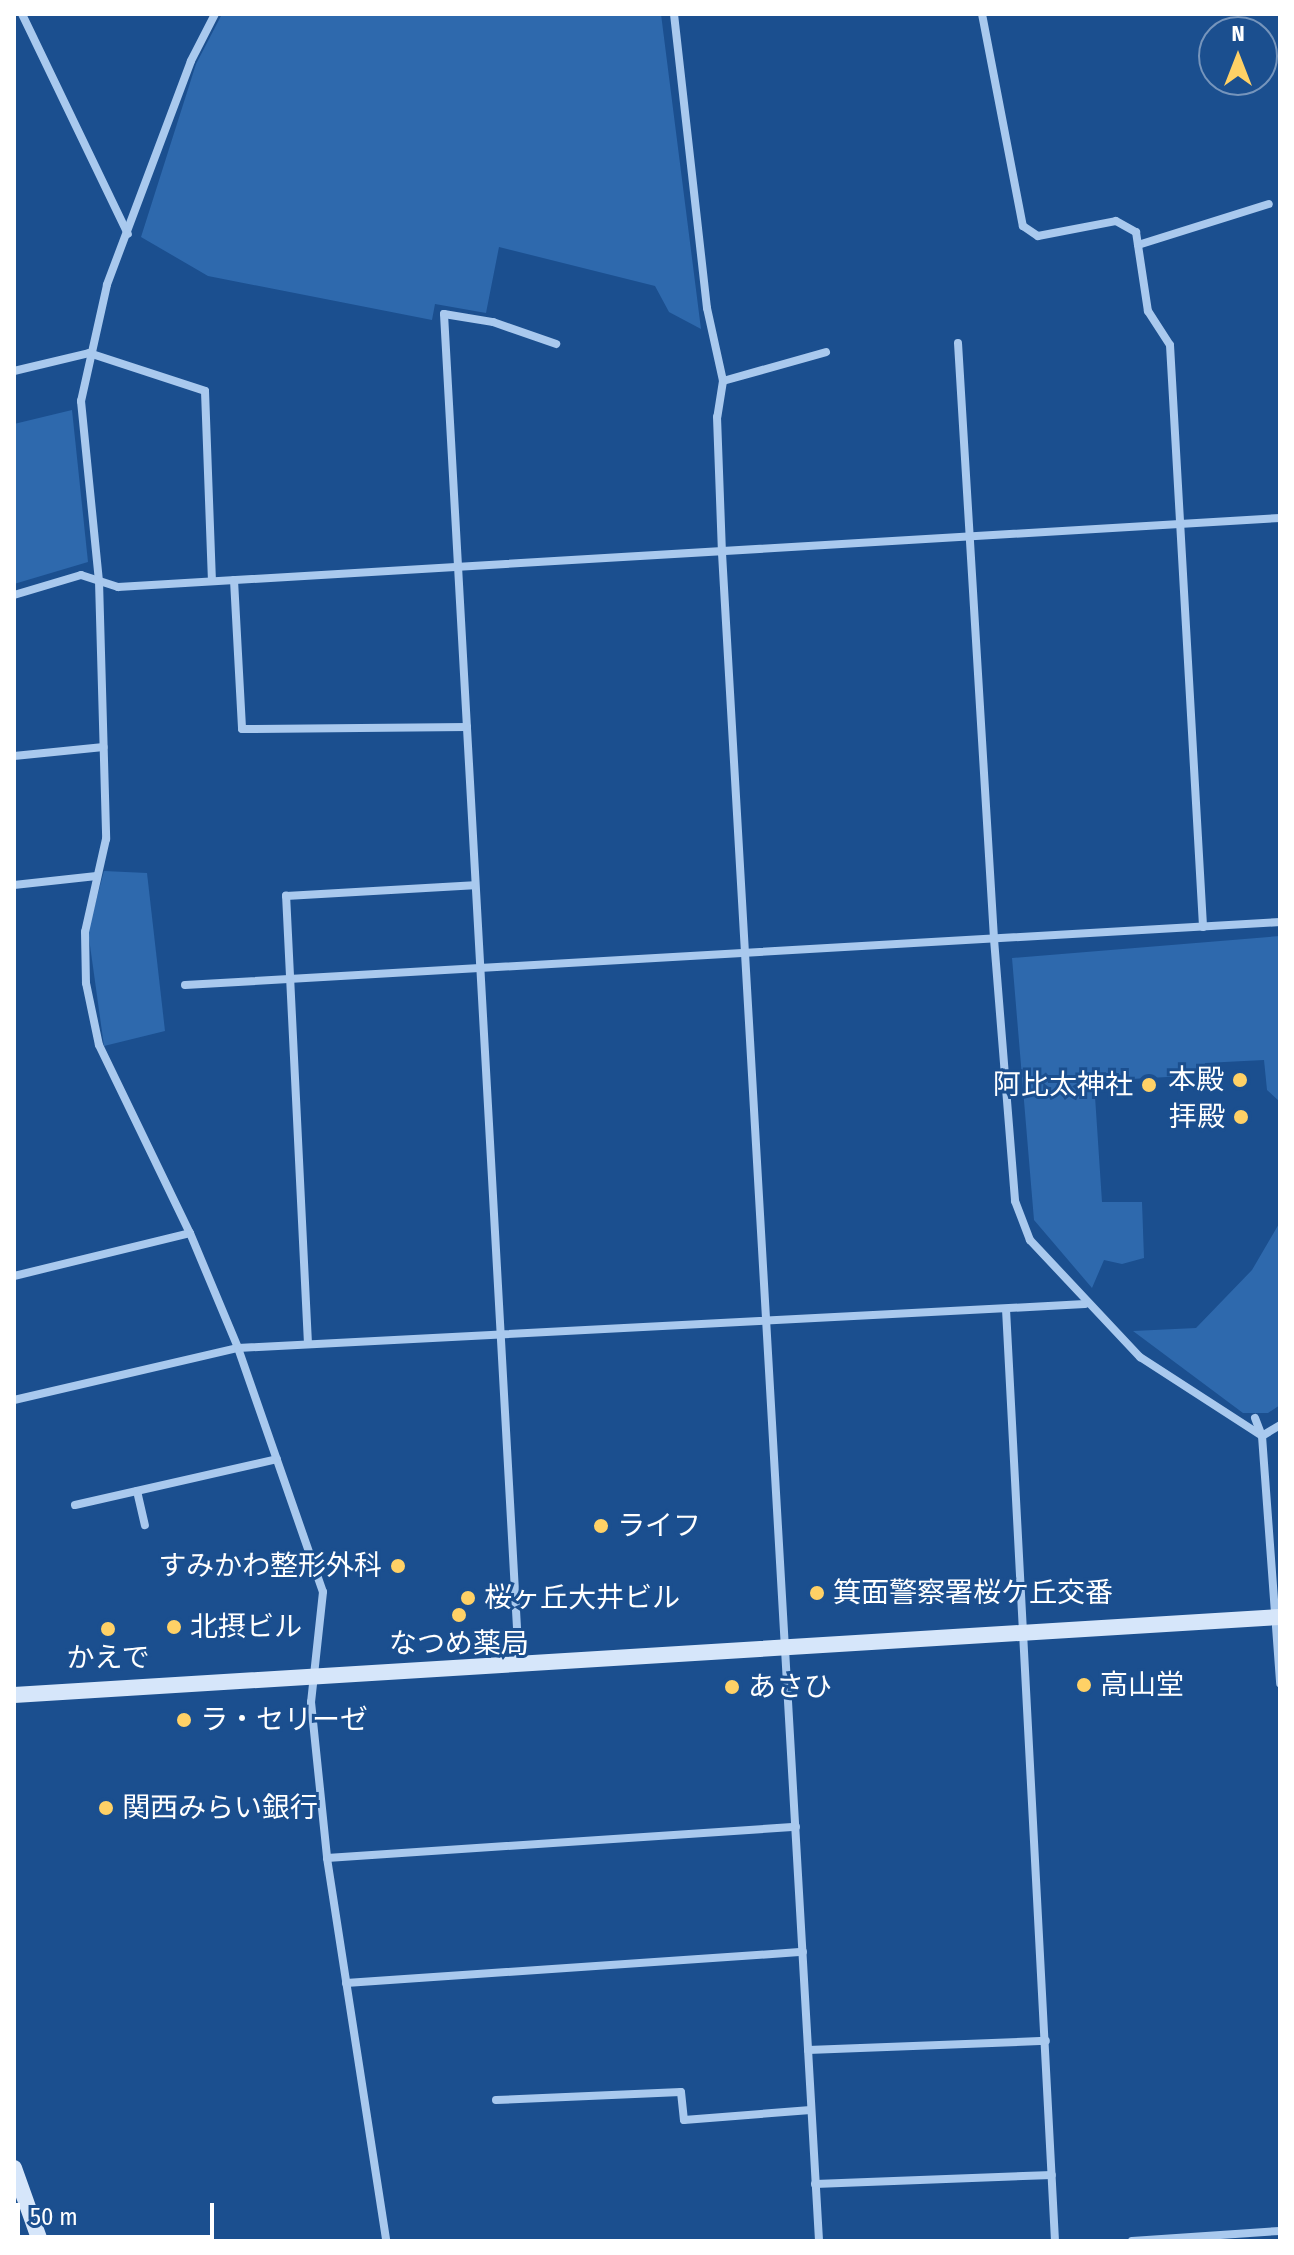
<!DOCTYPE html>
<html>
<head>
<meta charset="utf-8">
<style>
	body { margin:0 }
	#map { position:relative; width:1294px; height:2255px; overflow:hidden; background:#1b4f8f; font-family:"Fira Sans Condensed","Noto Sans JP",sans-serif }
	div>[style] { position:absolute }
	.green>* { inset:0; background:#2e69ad }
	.street>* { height:8px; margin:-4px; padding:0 4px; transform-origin:4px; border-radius:4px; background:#a9c9ee }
	.secondary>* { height:16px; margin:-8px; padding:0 8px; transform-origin:8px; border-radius:8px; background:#d6e6fa }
	.dots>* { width:22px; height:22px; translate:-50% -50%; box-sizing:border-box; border:4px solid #1b4f8f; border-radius:50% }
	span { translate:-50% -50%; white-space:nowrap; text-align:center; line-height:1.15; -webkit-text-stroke:6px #1b4f8f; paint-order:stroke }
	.poi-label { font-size:28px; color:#fff }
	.right { translate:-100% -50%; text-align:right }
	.left { translate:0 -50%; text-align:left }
	.frame { position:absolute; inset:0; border:16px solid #fff; pointer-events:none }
	.north { position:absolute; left:1198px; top:16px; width:80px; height:80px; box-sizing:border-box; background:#1b4f8f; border:2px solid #7695bc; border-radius:50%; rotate:0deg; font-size:22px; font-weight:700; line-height:32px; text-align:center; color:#fff }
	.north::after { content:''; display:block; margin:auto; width:28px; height:36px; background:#ffd166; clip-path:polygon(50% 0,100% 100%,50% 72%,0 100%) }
	.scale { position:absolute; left:16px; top:2203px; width:198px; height:36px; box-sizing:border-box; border:4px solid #fff; border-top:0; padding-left:10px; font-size:24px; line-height:28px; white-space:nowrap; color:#fff; -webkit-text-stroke:6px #1b4f8f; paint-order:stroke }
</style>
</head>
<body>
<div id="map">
	<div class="green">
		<div style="clip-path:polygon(222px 14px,661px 14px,701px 329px,669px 312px,655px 286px,499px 247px,486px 313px,435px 304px,432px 320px,208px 276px,141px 237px,196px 64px)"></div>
		<div style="clip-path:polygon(72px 410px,88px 562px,14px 584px,14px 424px)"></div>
		<div style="clip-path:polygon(104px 871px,147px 873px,165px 1031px,104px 1046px,88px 931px)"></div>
		<div style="clip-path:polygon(1280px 936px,1280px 1102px,1267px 1090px,1264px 1060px,1205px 1063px,1204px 1075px,1094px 1081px,1102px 1202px,1142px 1202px,1144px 1258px,1122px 1264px,1104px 1260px,1092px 1288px,1034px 1220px,1012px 958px)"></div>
		<div style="clip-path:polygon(1280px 1222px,1280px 1405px,1268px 1413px,1243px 1413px,1133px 1331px,1196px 1328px,1252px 1270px)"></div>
	</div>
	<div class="street">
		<div style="left:22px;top:14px;width:244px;rotate:64.3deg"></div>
		<div style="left:215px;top:14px;width:53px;rotate:117.1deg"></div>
		<div style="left:191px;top:61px;width:239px;rotate:110.6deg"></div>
		<div style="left:107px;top:285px;width:119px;rotate:102.6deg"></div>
		<div style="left:81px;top:401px;width:181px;rotate:84.3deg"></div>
		<div style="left:99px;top:581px;width:258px;rotate:88.4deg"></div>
		<div style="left:106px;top:839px;width:95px;rotate:102.7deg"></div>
		<div style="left:85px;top:932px;width:51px;rotate:88.9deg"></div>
		<div style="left:86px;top:983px;width:63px;rotate:78.2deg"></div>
		<div style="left:99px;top:1045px;width:209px;rotate:64.2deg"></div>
		<div style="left:190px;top:1233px;width:125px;rotate:67.3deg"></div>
		<div style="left:238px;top:1348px;width:258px;rotate:70.8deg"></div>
		<div style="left:323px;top:1592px;width:111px;rotate:96.2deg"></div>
		<div style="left:311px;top:1702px;width:157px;rotate:84.1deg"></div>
		<div style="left:327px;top:1858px;width:388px;rotate:81.2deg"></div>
		<div style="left:674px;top:14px;width:296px;rotate:83.6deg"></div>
		<div style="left:707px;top:308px;width:75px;rotate:77.6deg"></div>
		<div style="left:723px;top:381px;width:36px;rotate:99deg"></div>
		<div style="left:717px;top:417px;width:136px;rotate:87.9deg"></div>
		<div style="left:722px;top:553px;width:1691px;rotate:86.71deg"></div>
		<div style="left:982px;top:14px;width:216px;rotate:79.1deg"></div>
		<div style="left:1023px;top:226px;width:18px;rotate:34deg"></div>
		<div style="left:1038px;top:236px;width:79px;rotate:-10.9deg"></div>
		<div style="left:1116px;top:221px;width:23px;rotate:29deg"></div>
		<div style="left:1136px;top:232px;width:80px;rotate:81.4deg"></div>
		<div style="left:1148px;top:311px;width:40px;rotate:57.1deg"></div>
		<div style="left:1170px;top:345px;width:583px;rotate:86.75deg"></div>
		<div style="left:1138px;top:245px;width:137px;rotate:-17.4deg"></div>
		<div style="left:958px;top:343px;width:597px;rotate:86.54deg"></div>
		<div style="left:994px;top:939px;width:263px;rotate:85.4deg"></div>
		<div style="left:1015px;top:1201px;width:42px;rotate:69deg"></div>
		<div style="left:1030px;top:1240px;width:161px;rotate:46.8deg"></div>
		<div style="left:1140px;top:1357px;width:145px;rotate:32.9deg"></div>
		<div style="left:1262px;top:1436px;width:248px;rotate:85.8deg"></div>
		<div style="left:14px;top:371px;width:77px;rotate:-13.5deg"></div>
		<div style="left:89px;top:353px;width:122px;rotate:18.1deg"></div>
		<div style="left:205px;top:391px;width:190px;rotate:87.9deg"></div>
		<div style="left:723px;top:381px;width:107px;rotate:-15.7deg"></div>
		<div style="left:234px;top:580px;width:149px;rotate:86.9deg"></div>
		<div style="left:242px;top:729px;width:225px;rotate:-0.5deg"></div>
		<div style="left:14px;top:595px;width:70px;rotate:-16.6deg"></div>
		<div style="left:81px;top:575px;width:39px;rotate:18deg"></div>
		<div style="left:118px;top:587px;width:1164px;rotate:-3.4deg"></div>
		<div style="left:14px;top:756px;width:90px;rotate:-5.7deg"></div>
		<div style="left:14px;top:885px;width:83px;rotate:-6.2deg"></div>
		<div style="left:185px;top:985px;width:1097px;rotate:-3.29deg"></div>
		<div style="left:14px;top:1276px;width:181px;rotate:-13.7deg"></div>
		<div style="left:1006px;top:1309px;width:933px;rotate:86.99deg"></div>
		<div style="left:308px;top:1344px;width:449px;rotate:-92.8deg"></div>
		<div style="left:286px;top:896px;width:188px;rotate:-3.3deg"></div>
		<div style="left:14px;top:1400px;width:230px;rotate:-13.1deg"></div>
		<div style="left:238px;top:1348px;width:848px;rotate:-2.97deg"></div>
		<div style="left:1255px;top:1418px;width:19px;rotate:69deg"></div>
		<div style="left:1262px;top:1436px;width:21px;rotate:-31deg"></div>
		<div style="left:137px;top:1491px;width:35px;rotate:77deg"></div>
		<div style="left:75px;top:1505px;width:207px;rotate:-12.8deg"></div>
		<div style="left:519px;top:1664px;width:1352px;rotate:-93.18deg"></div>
		<div style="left:444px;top:314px;width:50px;rotate:9.3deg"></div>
		<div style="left:493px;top:322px;width:67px;rotate:19.2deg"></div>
		<div style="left:327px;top:1858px;width:470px;rotate:-3.8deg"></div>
		<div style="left:346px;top:1983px;width:458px;rotate:-3.9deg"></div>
		<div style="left:808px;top:2050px;width:238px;rotate:-2.2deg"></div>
		<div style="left:496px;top:2100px;width:185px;rotate:-2.5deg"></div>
		<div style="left:681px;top:2092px;width:28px;rotate:84deg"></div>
		<div style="left:684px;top:2120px;width:127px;rotate:-4.5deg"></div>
		<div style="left:815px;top:2184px;width:237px;rotate:-2.2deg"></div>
		<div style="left:1132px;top:2241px;width:148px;rotate:-3.9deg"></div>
	</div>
	<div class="secondary">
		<div style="left:14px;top:1695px;width:1268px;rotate:-3.53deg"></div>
		<div style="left:14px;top:2168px;width:77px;rotate:70.4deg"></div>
	</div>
	<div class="dots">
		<div style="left:1240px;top:1080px;background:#ffd166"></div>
		<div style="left:1149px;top:1085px;background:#ffd166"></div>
		<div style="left:1241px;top:1117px;background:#ffd166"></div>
		<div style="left:601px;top:1526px;background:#ffd166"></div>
		<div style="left:398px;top:1566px;background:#ffd166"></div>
		<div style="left:817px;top:1593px;background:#ffd166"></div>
		<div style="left:468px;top:1598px;background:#ffd166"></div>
		<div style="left:459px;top:1615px;background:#ffd166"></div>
		<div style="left:174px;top:1627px;background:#ffd166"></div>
		<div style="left:108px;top:1629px;background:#ffd166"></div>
		<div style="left:1084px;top:1685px;background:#ffd166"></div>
		<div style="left:732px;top:1687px;background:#ffd166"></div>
		<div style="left:184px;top:1720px;background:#ffd166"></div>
		<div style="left:106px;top:1808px;background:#ffd166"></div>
	</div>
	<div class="poi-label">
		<span class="right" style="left:1224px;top:1080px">本殿</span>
		<span class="right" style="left:1133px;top:1085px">阿比太神社</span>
		<span class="right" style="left:1225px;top:1117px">拝殿</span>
		<span class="left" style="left:617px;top:1526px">ライフ</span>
		<span class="right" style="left:382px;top:1566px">すみかわ整形外科</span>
		<span class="left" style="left:833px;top:1593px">箕面警察署桜ケ丘交番</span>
		<span class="left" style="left:484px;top:1598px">桜ヶ丘大井ビル</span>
		<span class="left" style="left:190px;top:1627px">北摂ビル</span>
		<span style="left:459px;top:1644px">なつめ薬局</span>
		<span style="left:108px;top:1658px">かえで</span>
		<span class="left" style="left:1100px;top:1685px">高山堂</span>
		<span class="left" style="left:748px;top:1687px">あさひ</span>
		<span class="left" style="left:200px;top:1720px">ラ・セリーゼ</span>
		<span class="left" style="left:122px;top:1808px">関西みらい銀行</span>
	</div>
	<div class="frame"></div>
	<div class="north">N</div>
	<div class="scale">50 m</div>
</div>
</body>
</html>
